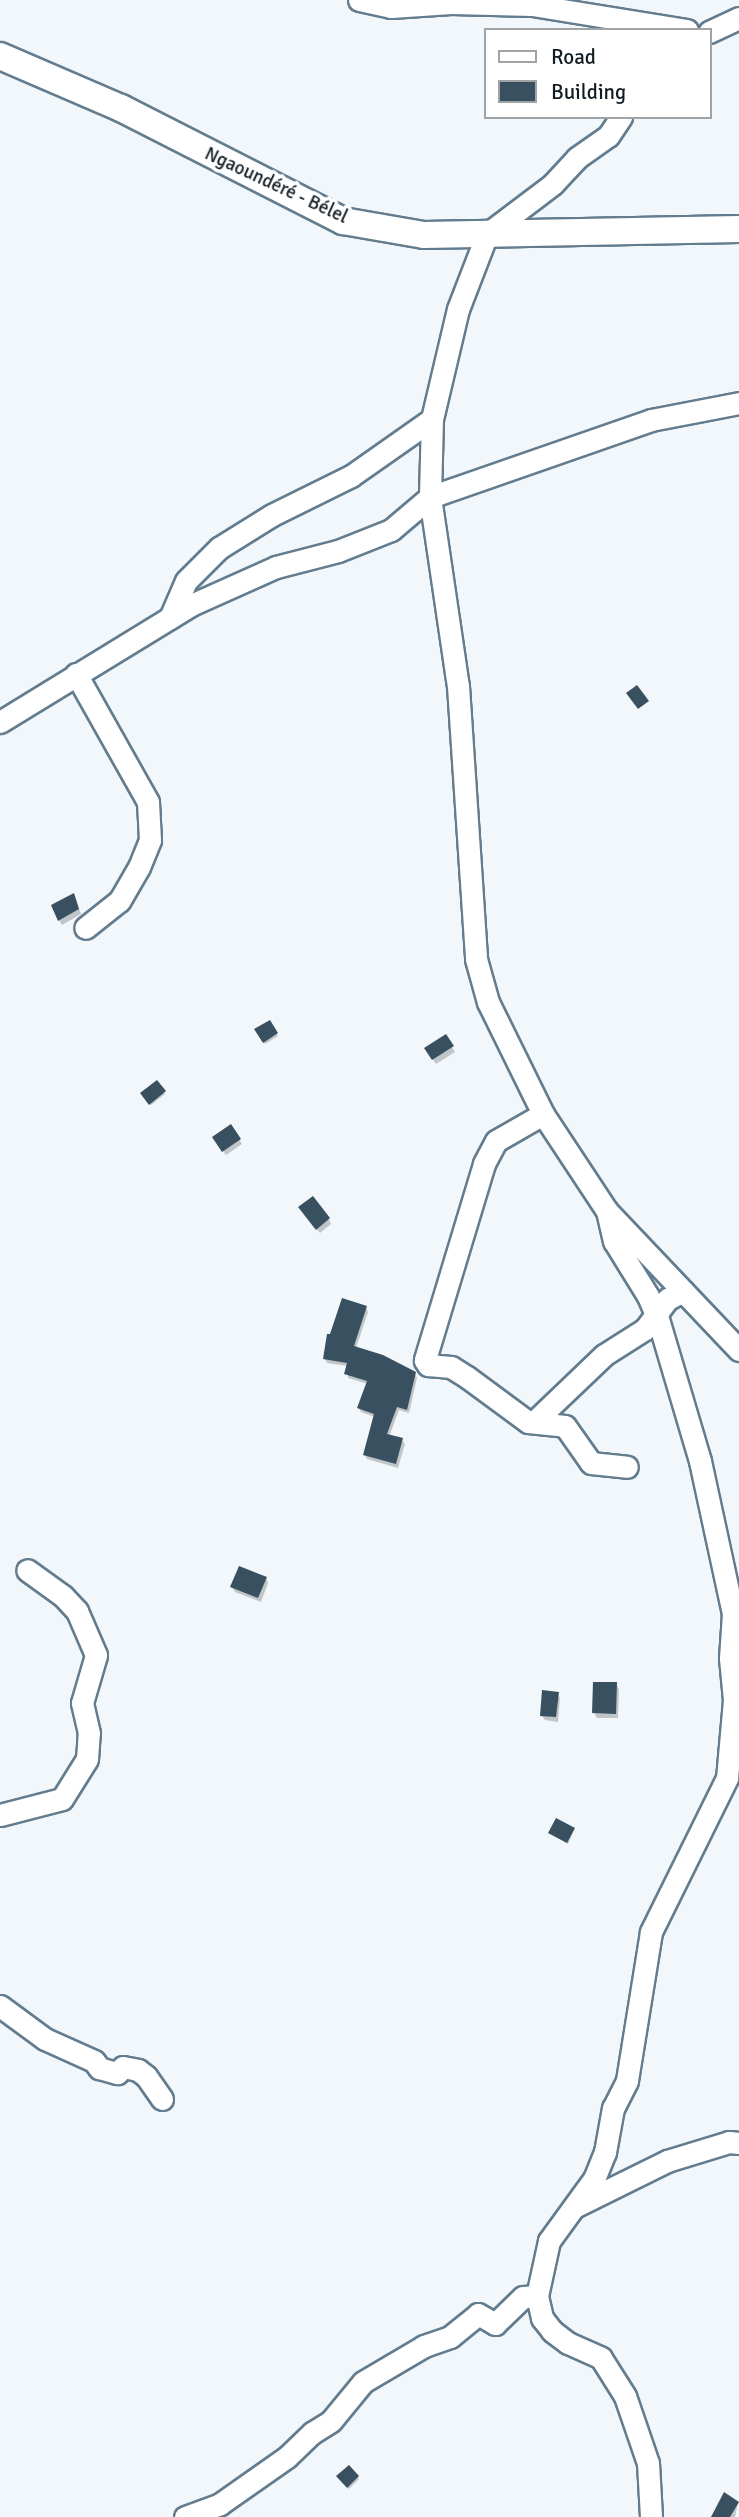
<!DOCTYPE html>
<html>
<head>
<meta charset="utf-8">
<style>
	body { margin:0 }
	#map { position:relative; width:739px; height:2517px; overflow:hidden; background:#f1f7fb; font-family:Signika,sans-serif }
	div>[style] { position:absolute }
	.shadow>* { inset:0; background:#0003 }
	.building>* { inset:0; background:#395061 }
	.roads { filter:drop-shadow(2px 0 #637c8e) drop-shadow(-2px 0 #637c8e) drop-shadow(0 2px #637c8e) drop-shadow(0 -2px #637c8e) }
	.minor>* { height:21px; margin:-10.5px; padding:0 10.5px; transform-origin:10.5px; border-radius:10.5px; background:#fff }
	.major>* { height:26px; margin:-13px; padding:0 13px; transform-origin:13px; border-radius:13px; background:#fff }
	span { translate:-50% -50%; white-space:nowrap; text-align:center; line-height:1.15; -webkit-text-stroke:7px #fff; paint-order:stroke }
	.street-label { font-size:19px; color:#121c23 }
	.legend { position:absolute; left:484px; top:28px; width:228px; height:91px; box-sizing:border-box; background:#fff; border:2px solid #a0a4a7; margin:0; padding:9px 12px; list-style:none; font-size:21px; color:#121c23 }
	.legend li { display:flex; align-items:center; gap:14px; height:35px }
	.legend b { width:35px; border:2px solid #a0a4a7 }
</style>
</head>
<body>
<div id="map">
	<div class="shadow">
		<div style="clip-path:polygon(76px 900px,81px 914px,62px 925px,59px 920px)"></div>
		<div style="clip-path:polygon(269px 1022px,278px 1036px,265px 1044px,256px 1030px)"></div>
		<div style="clip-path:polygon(445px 1036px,455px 1052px,436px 1064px,426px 1049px)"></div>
		<div style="clip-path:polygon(157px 1083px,165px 1094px,151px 1105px,142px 1094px)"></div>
		<div style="clip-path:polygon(231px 1127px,242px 1144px,226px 1155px,214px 1138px)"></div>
		<div style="clip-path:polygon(303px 1213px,329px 1219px,331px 1224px,320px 1233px)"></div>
		<div style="clip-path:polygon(366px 1308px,368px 1312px,356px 1348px,415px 1374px,417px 1378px,409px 1413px,399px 1410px,389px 1437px,402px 1440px,405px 1444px,398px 1468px,367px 1459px,365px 1455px,375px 1417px,361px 1412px,359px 1408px,368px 1384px,348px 1378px,348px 1366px,327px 1363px,325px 1359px)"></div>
		<div style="clip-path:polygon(266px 1578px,268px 1583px,261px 1602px,235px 1592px,232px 1587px)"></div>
		<div style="clip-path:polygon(616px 1684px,619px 1689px,618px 1718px,597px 1718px,594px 1713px)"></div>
		<div style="clip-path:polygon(557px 1694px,560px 1698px,558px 1722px,545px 1720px,542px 1716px)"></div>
		<div style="clip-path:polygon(574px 1830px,568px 1844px,550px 1833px)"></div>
		<div style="clip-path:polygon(349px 2467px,359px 2479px,349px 2489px,339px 2478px)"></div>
		<div style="clip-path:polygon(738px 2502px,735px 2517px,714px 2517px)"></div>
	</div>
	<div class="building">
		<div style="clip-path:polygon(637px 685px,649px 701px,638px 709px,626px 693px)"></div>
		<div style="clip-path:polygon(74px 893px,79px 909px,58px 921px,51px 905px)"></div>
		<div style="clip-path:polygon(270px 1020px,278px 1033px,263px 1043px,254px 1029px)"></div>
		<div style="clip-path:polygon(446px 1034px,454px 1046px,432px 1060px,424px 1048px)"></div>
		<div style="clip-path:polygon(157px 1080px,166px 1091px,149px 1105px,140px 1093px)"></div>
		<div style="clip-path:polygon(231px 1124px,241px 1139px,222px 1152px,212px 1137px)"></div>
		<div style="clip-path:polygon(313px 1196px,330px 1218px,316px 1230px,298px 1207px)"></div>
		<div style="clip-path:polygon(342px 1298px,367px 1306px,354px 1346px,383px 1355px,416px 1372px,407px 1410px,397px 1407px,387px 1434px,403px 1438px,396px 1464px,363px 1455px,374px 1414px,357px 1408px,367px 1381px,344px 1374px,347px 1363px,323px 1359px,327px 1334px,330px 1334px)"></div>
		<div style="clip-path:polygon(239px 1566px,267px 1577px,258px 1598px,230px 1587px)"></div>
		<div style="clip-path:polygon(593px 1682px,617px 1682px,616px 1714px,592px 1713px)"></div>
		<div style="clip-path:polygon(542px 1690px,559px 1692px,556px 1717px,540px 1716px)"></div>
		<div style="clip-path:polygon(556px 1818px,575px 1828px,567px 1843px,548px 1833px)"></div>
		<div style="clip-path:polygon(349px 2465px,359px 2476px,347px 2488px,336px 2476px)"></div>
		<div style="clip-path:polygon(724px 2492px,739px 2502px,730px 2517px,711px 2517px)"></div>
	</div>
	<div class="roads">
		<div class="minor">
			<div style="left:359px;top:0;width:33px;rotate:12deg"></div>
			<div style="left:391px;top:7px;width:60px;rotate:-3.8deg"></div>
			<div style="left:451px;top:3px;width:81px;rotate:1.4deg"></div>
			<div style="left:532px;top:5px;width:157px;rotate:9.2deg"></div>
			<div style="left:709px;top:32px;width:33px;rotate:-25deg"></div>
			<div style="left:621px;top:117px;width:23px;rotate:124deg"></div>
			<div style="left:608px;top:136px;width:38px;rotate:145deg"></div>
			<div style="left:577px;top:158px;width:35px;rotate:133deg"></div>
			<div style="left:553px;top:184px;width:83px;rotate:142.9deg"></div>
			<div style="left:487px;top:234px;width:80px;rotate:111.1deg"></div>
			<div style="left:458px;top:309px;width:113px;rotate:103.3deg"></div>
			<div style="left:432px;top:419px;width:78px;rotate:91.5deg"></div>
			<div style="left:430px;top:497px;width:191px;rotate:81.6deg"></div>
			<div style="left:458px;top:686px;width:274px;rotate:86.2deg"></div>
			<div style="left:476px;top:959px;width:45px;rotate:74.4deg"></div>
			<div style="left:488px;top:1002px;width:125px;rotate:63.8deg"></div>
			<div style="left:543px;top:1114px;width:116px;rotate:56.6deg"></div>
			<div style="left:607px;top:1211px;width:192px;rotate:46.5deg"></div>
			<div style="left:170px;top:618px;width:40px;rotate:-66.6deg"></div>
			<div style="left:186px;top:581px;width:47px;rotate:-45deg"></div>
			<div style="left:219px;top:548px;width:62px;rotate:-31.9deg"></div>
			<div style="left:272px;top:515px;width:88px;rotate:-26.3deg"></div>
			<div style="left:351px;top:476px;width:99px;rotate:-35.1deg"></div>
			<div style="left:76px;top:674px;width:147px;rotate:60.6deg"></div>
			<div style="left:148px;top:802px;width:38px;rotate:87deg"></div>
			<div style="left:150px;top:840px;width:29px;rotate:112deg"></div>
			<div style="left:139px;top:867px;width:39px;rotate:120deg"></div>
			<div style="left:119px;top:901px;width:43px;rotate:141.5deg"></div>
			<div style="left:0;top:722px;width:224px;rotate:-31.5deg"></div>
			<div style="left:191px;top:605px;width:93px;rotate:-24.1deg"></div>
			<div style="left:276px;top:567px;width:64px;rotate:-14.5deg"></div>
			<div style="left:338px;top:551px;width:57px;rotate:-21.6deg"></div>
			<div style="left:391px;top:530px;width:51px;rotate:-40.2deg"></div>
			<div style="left:430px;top:497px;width:234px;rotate:-19.2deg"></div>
			<div style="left:651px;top:420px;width:90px;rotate:-10.9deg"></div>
			<div style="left:543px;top:1114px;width:54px;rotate:150.1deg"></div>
			<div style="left:496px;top:1141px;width:26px;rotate:118deg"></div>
			<div style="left:484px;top:1164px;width:205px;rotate:106.8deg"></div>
			<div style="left:425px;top:1360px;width:6px;rotate:59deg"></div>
			<div style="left:428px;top:1365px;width:23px;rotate:5deg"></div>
			<div style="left:451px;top:1367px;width:19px;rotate:32deg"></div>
			<div style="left:467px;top:1377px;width:76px;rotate:36.4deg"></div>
			<div style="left:528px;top:1422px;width:37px;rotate:6deg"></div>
			<div style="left:565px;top:1426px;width:45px;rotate:54.9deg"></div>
			<div style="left:591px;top:1463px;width:36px;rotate:6deg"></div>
			<div style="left:607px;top:1211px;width:31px;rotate:77deg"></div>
			<div style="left:614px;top:1241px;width:65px;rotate:58.3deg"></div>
			<div style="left:648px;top:1296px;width:25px;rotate:67deg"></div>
			<div style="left:658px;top:1319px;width:148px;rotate:73.5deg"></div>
			<div style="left:700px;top:1461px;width:156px;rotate:77.8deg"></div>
			<div style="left:733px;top:1613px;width:45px;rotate:93.8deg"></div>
			<div style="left:730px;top:1658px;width:42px;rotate:84.6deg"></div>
			<div style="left:734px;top:1700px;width:78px;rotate:95.1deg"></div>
			<div style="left:727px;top:1778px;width:172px;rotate:116.3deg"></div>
			<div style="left:651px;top:1932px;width:151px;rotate:99.2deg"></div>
			<div style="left:627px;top:2081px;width:30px;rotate:117deg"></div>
			<div style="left:613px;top:2108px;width:45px;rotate:100.3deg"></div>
			<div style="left:605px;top:2152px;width:29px;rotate:112deg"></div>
			<div style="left:594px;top:2179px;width:77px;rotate:126deg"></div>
			<div style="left:549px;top:2241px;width:56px;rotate:102.3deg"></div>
			<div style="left:537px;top:2296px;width:23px;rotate:77deg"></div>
			<div style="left:542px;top:2318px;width:16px;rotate:52deg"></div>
			<div style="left:552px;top:2331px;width:20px;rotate:37deg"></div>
			<div style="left:568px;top:2343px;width:36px;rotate:24deg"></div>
			<div style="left:601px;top:2358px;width:45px;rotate:57.7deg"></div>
			<div style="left:625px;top:2396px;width:71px;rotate:71.1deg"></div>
			<div style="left:648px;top:2463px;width:54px;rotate:86.8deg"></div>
			<div style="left:535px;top:1421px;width:95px;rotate:-43.7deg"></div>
			<div style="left:604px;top:1355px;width:49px;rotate:-32.4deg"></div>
			<div style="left:645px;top:1329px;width:38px;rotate:-53deg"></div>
			<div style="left:668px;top:1299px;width:17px;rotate:-28deg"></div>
			<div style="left:0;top:1815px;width:64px;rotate:-14.5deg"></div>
			<div style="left:62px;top:1799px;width:47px;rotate:-58deg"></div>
			<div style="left:87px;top:1759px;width:26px;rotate:-86deg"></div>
			<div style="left:89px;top:1733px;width:31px;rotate:-103deg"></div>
			<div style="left:82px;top:1703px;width:50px;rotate:-73.7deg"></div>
			<div style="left:96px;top:1655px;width:48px;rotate:-113.4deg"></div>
			<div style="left:77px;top:1611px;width:21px;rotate:-133deg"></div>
			<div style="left:63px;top:1596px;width:44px;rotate:-144.2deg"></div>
			<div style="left:0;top:2006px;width:56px;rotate:36.3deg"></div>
			<div style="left:45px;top:2039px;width:54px;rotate:24.2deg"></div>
			<div style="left:94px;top:2061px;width:9px;rotate:54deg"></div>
			<div style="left:99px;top:2068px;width:19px;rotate:16deg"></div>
			<div style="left:117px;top:2073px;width:8px;rotate:-45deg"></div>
			<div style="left:123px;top:2067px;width:15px;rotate:11deg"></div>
			<div style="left:138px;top:2070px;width:10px;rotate:37deg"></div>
			<div style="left:146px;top:2076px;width:28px;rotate:55deg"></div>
			<div style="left:576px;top:2206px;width:102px;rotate:-26.3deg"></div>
			<div style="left:667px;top:2161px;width:65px;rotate:-17deg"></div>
			<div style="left:729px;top:2142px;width:10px;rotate:6deg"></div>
			<div style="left:185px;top:2517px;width:37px;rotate:-20deg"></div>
			<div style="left:220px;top:2504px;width:82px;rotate:-35deg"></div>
			<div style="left:287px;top:2457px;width:35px;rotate:-44deg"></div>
			<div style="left:312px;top:2433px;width:22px;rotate:-32deg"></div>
			<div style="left:331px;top:2421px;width:50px;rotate:-50.6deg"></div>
			<div style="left:363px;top:2382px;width:71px;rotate:-30.5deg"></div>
			<div style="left:424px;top:2346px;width:28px;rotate:-19deg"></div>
			<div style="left:450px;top:2337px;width:36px;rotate:-39deg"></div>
			<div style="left:478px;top:2314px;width:20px;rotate:30deg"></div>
			<div style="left:495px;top:2324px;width:39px;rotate:-44deg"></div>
			<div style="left:523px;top:2297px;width:14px;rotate:-4deg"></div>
		</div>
		<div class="major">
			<div style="left:0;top:56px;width:132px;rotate:23.3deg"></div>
			<div style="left:121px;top:108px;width:249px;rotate:27deg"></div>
			<div style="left:343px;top:221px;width:82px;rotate:9.8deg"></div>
			<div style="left:424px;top:235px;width:315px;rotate:-1.1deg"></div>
		</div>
	</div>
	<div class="street-label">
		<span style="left:276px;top:186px;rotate:25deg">Ngaoundéré - Bélel</span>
	</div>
	<ul class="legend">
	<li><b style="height:9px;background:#fff"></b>Road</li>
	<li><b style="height:19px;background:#395061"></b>Building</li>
	</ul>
</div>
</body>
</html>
